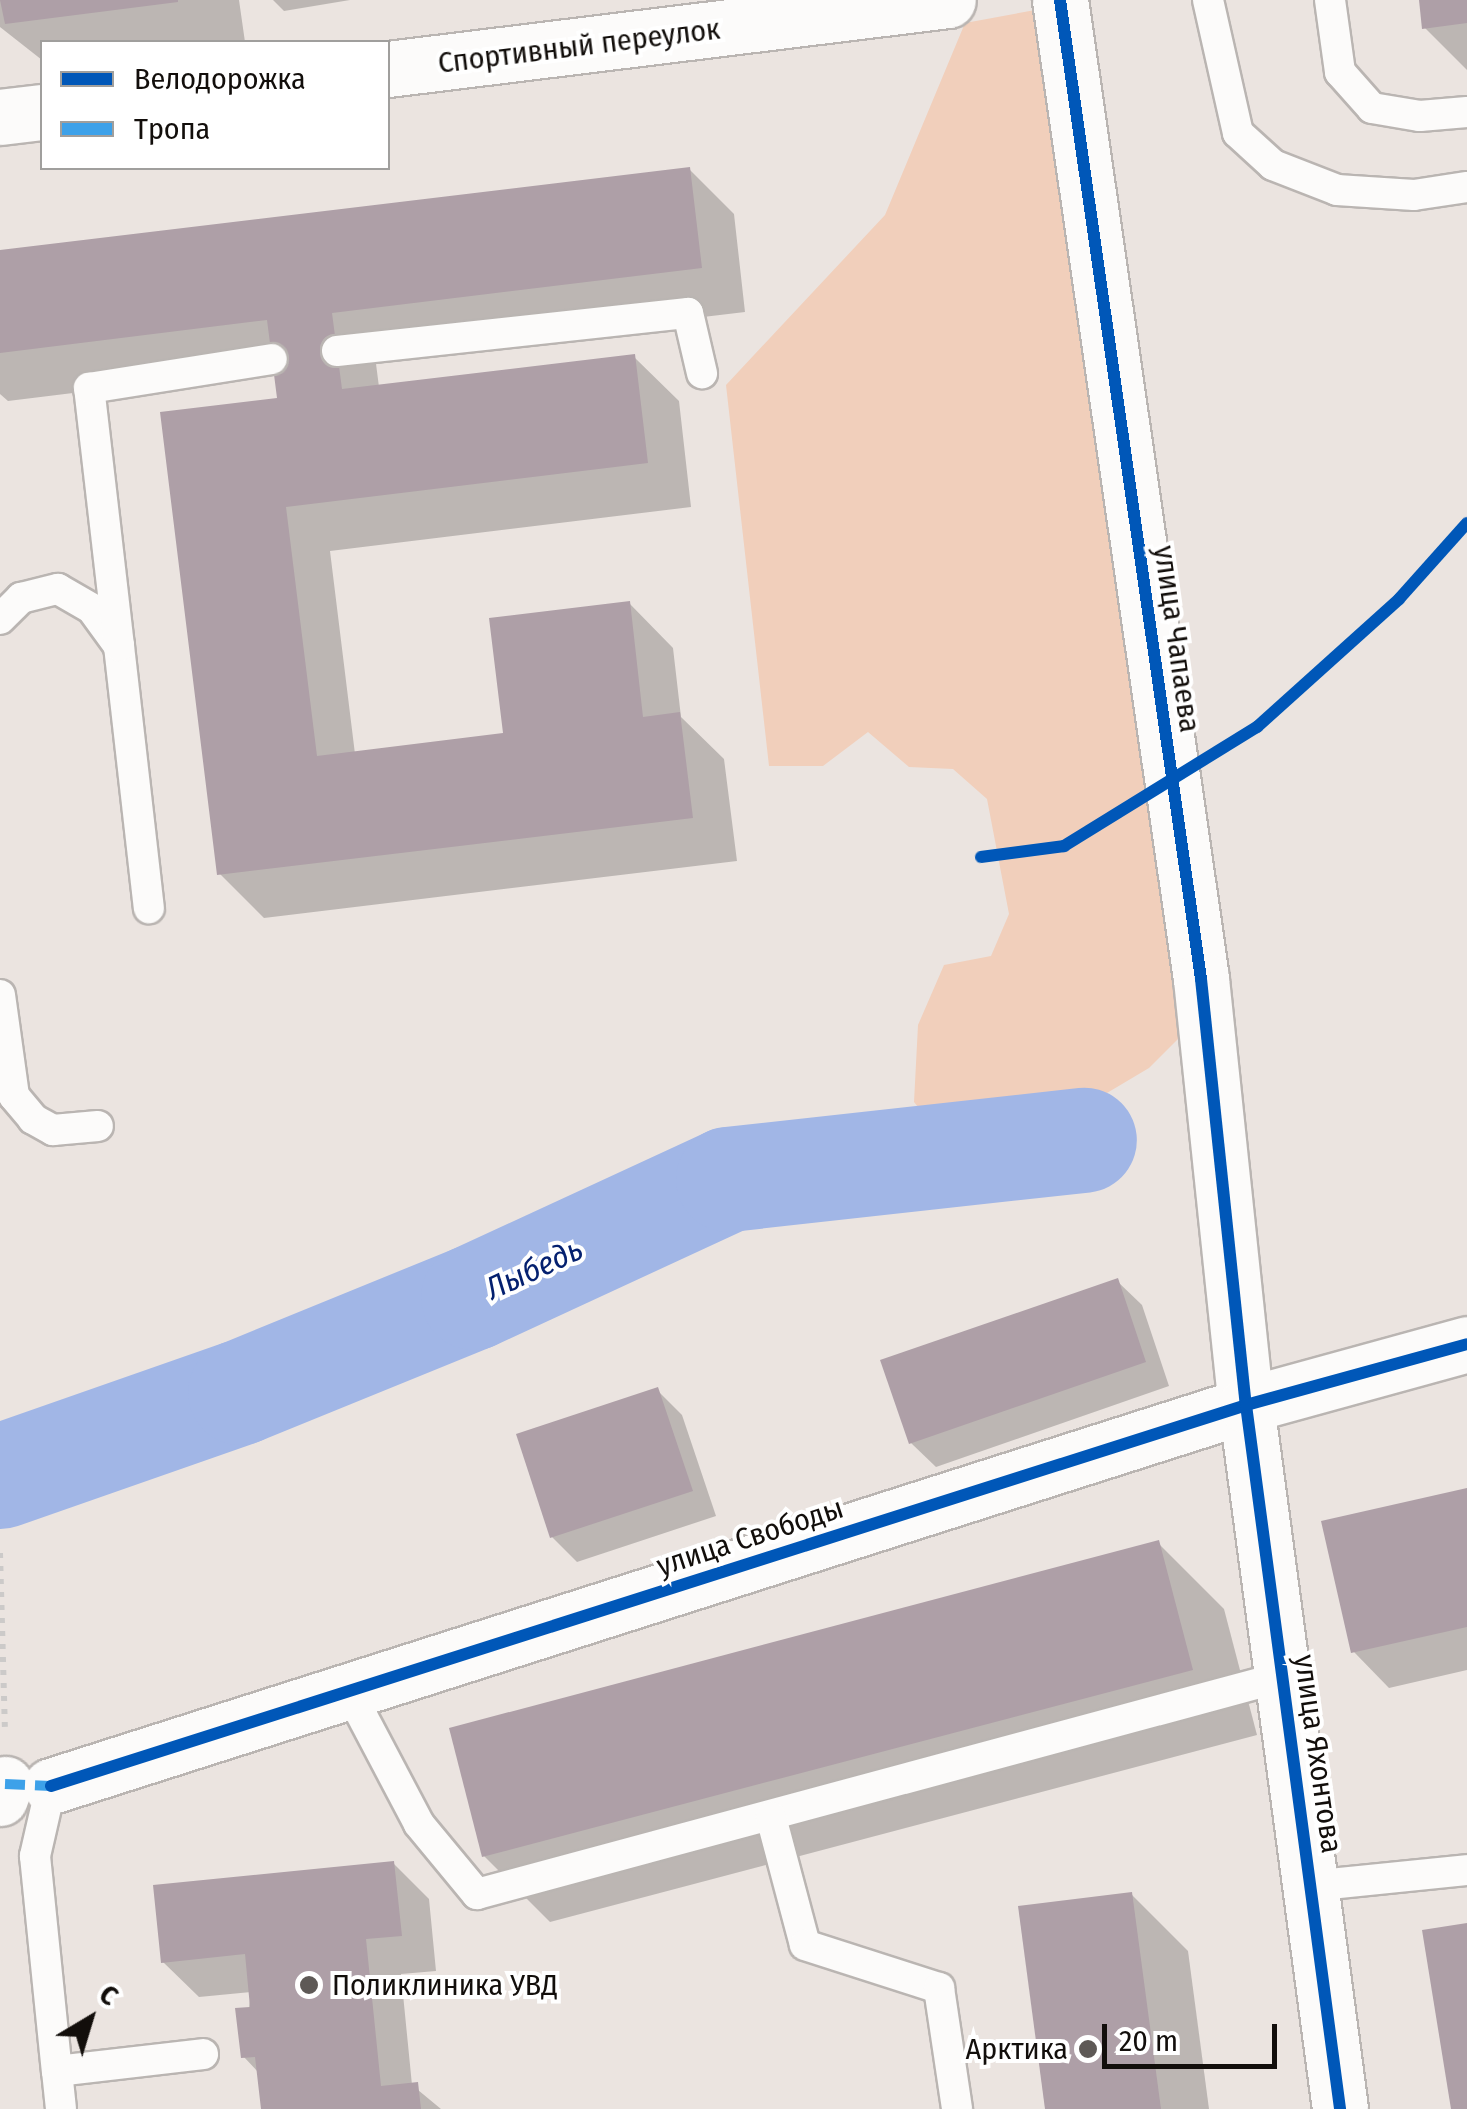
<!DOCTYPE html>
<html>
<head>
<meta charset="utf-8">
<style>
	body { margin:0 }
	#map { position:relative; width:1467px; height:2109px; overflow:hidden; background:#ebe4e0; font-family:"Fira Sans Condensed",sans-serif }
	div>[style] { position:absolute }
	.green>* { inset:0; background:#f1cfbb }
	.shadow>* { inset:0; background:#0003 }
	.river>* { height:105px; margin:-52.5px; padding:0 52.5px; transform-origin:52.5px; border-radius:52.5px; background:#a1b6e6 }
	.building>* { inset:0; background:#ae9fa7 }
	.path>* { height:6px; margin-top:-3px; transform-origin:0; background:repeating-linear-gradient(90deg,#cccac9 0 5px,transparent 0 13px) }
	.roads { filter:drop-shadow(2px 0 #bab5b2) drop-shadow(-2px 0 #bab5b2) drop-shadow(0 2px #bab5b2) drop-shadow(0 -2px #bab5b2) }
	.service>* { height:30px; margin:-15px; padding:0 15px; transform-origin:15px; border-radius:15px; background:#fcfbfa }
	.minor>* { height:55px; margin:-27.5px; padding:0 27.5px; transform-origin:27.5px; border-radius:27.5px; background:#fcfbfa }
	.quiet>* { height:10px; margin-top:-5px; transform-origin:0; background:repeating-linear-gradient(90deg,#3da1e9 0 20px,transparent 0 30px) }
	.cycleway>* { height:12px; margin:-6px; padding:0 6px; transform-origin:6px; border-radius:6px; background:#0057b8 }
	.dots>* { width:28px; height:28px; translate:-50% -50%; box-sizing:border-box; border:5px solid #fff; border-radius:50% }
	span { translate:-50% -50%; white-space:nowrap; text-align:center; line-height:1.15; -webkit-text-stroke:8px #fff; paint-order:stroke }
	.street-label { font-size:30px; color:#120e0b }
	.poi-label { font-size:30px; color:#120e0b }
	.left { translate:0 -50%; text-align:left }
	.right { translate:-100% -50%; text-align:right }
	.water-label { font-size:32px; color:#04206f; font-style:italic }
	.legend { position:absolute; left:40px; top:40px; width:350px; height:130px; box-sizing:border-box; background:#fff; border:2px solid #a09f9d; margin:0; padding:12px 18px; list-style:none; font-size:30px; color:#120e0b }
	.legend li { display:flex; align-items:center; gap:20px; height:50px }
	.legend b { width:50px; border:2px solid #a09f9d }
	.north { position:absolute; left:40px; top:1969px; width:100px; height:100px; -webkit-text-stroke:8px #fff; paint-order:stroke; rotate:38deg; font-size:28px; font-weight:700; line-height:40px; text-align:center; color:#120e0b }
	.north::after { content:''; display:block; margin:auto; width:35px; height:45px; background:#120e0b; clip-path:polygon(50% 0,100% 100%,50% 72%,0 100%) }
	.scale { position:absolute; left:1102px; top:2024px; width:175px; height:45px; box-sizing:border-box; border:5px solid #120e0b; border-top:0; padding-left:12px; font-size:30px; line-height:35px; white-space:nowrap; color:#120e0b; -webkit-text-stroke:8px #fff; paint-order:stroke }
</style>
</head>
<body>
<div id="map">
	<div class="green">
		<div style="clip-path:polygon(1046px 8px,1182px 1035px,1149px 1068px,1075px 1112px,1010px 1128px,937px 1130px,914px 1102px,918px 1025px,944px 965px,991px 956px,1009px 914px,987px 799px,953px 769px,909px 767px,868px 732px,823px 766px,769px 766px,726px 385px,885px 215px,965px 23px)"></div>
	</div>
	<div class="shadow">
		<div style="clip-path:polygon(0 0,239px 0,245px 42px,42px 42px,42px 60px,0 27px)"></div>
		<div style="clip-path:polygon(273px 0,350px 0,284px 11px)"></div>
		<div style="clip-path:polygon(1421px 0,1467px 0,1467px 70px,1425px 28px)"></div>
		<div style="clip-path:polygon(689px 169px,734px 214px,745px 312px,375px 356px,379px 387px,634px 357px,679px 401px,691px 507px,330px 551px,355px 754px,506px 735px,629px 603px,673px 648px,681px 717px,724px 759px,737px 861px,264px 918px,220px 874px,280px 400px,276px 368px,8px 401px,0 394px,0 253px)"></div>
		<div style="clip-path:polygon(1117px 1281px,1142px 1305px,1169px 1386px,936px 1467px,911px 1443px)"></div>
		<div style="clip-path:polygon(657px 1390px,682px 1415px,716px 1516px,577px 1562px,552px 1537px)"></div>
		<div style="clip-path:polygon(1467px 1491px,1467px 1670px,1389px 1688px,1354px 1652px)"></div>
		<div style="clip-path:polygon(1158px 1543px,1224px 1609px,1257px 1735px,550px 1922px,484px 1856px)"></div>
		<div style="clip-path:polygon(393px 1863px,429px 1899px,436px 1971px,401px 1974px,412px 2085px,441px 2109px,263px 2109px,259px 2073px,243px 2056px,251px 1992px,199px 1997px,163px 1962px)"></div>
		<div style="clip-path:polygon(1131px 1894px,1188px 1951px,1209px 2109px,1048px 2109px)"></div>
	</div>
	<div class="river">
		<div style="left:0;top:1476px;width:254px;rotate:-19.3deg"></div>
		<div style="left:240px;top:1392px;width:252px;rotate:-22.2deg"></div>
		<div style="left:473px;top:1297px;width:281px;rotate:-24.8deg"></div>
		<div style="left:728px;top:1179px;width:358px;rotate:-6.3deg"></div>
	</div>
	<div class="building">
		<div style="clip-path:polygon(0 0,178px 0,178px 2px,5px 24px)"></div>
		<div style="clip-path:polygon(1419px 0,1467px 0,1467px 23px,1422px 29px)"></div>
		<div style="clip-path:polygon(690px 167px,702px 268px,332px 313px,342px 389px,635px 354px,648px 463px,286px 507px,317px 756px,503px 733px,489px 618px,630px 601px,643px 717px,680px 712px,693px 818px,217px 875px,160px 412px,277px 398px,267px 320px,0 353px,0 250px)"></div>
		<div style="clip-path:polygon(1118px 1278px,1146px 1362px,909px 1444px,880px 1360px)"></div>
		<div style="clip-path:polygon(658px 1387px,693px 1491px,550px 1538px,516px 1434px)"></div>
		<div style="clip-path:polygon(1467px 1488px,1467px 1627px,1351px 1653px,1321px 1521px)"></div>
		<div style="clip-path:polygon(1159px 1540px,1193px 1670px,482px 1857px,449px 1728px)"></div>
		<div style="clip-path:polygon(394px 1861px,402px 1936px,366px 1939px,381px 2086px,418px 2082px,421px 2109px,261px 2109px,255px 2057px,241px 2058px,235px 2008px,250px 2007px,245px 1954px,161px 1963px,153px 1885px)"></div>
		<div style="clip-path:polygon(1132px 1892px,1161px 2109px,1045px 2109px,1018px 1906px)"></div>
		<div style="clip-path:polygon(1467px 1923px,1467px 2109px,1451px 2109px,1422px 1930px)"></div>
	</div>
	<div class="path">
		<div style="left:0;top:1553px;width:174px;rotate:88.4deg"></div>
	</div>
	<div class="roads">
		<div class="service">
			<div style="left:1208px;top:0;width:136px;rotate:77.3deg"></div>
			<div style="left:1238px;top:133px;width:47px;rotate:42.4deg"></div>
			<div style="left:1273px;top:165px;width:69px;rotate:21.3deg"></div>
			<div style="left:1337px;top:190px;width:77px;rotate:3.7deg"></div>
			<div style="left:1414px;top:195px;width:54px;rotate:-8.6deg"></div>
			<div style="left:1330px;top:0;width:73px;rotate:82.1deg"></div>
			<div style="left:1340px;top:72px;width:48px;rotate:48.4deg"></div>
			<div style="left:1372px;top:108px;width:49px;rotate:9.5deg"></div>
			<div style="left:1420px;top:116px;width:47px;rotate:-4.9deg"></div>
			<div style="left:337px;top:351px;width:353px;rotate:-6.2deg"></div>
			<div style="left:688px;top:313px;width:62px;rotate:76.9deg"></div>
			<div style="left:0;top:619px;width:30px;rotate:-45deg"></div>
			<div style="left:21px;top:598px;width:38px;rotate:-14deg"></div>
			<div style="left:58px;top:589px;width:39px;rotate:30deg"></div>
			<div style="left:92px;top:609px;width:46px;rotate:53.9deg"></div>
			<div style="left:119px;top:646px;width:264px;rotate:83.5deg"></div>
			<div style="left:119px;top:646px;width:260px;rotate:-96.6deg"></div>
			<div style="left:89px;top:388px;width:185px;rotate:-9deg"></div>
			<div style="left:0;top:995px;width:102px;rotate:82.1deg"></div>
			<div style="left:14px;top:1096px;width:30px;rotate:50deg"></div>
			<div style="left:33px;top:1119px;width:23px;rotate:29deg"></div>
			<div style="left:53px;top:1130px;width:45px;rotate:-5.1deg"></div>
			<div style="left:349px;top:1691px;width:150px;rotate:62.2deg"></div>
			<div style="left:419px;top:1824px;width:91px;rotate:50.4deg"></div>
			<div style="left:477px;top:1894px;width:834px;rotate:-15.09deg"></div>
			<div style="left:51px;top:1786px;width:72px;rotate:102.9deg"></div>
			<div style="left:35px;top:1856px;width:216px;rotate:84.2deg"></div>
			<div style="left:57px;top:2071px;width:147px;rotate:-6.6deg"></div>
			<div style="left:771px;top:1817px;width:132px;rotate:75.1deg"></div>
			<div style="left:805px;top:1945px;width:141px;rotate:17.8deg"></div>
			<div style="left:939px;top:1988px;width:122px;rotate:81.5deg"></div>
			<div style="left:1310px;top:1886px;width:158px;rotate:-5.8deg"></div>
			<div style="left:57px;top:2071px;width:38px;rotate:84deg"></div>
		</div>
		<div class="minor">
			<div style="left:1060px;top:0;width:989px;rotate:81.8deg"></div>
			<div style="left:1201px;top:979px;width:428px;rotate:84deg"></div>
			<div style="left:1246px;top:1405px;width:710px;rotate:82.39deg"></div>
			<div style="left:388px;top:69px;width:564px;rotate:-7.02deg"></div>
			<div style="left:0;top:117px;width:42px;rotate:-6.8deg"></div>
			<div style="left:51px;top:1786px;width:1254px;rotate:-17.68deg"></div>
			<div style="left:1246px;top:1405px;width:229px;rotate:-15.4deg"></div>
			<div style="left:0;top:1798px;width:15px;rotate:-70deg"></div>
		</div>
	</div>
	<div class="quiet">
		<div style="left:5px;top:1784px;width:46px;rotate:2.5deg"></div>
	</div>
	<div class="cycleway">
		<div style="left:1060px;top:0;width:989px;rotate:81.8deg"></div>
		<div style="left:1201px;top:979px;width:428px;rotate:84deg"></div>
		<div style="left:1246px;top:1405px;width:710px;rotate:82.39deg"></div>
		<div style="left:981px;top:857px;width:84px;rotate:-7.5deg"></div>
		<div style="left:1064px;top:846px;width:227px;rotate:-31.7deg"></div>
		<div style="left:1257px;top:727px;width:191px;rotate:-42deg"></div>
		<div style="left:1399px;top:599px;width:102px;rotate:-48.2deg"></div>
		<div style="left:51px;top:1786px;width:1254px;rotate:-17.68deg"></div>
		<div style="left:1246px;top:1405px;width:229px;rotate:-15.4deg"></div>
	</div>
	<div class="dots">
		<div style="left:309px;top:1985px;background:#5e5956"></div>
		<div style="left:1088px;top:2049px;background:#5e5956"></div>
	</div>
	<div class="street-label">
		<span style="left:579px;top:46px;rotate:-7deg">Спортивный переулок</span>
		<span style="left:1177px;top:639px;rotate:82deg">улица Чапаева</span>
		<span style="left:750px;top:1537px;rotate:-18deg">улица Свободы</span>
		<span style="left:1318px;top:1754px;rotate:82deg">улица Яхонтова</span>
	</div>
	<div class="poi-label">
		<span class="left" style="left:332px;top:1985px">Поликлиника УВД</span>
		<span class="right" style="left:1068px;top:2049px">Арктика</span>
	</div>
	<div class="water-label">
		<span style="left:534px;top:1269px;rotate:-25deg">Лыбедь</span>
	</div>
	<ul class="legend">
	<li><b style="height:12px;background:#0057b8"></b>Велодорожка</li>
	<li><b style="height:12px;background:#3da1e9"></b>Тропа</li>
	</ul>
	<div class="north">С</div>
	<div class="scale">20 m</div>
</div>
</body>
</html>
